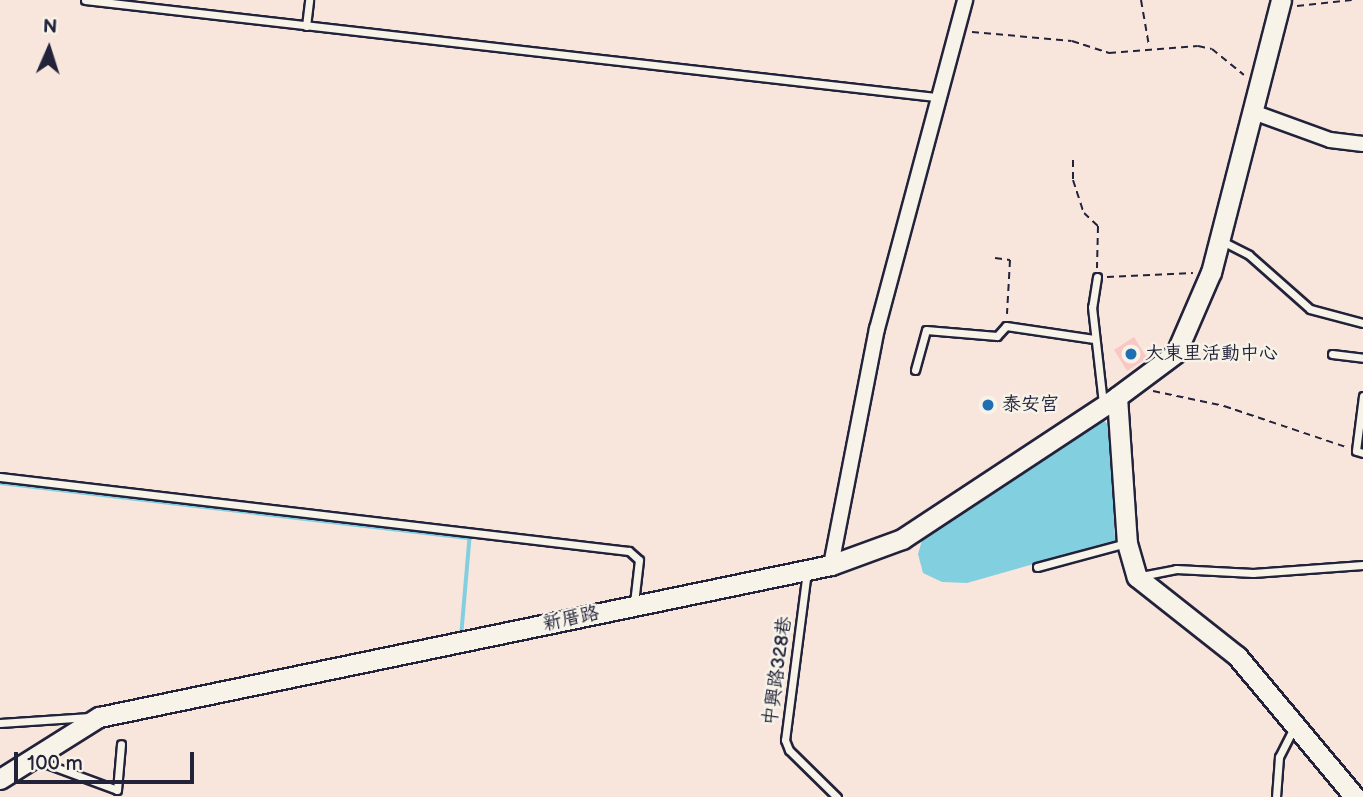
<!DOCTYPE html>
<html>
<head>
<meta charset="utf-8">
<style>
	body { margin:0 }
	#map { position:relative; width:1363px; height:797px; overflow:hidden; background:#f8e6dd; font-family:"Balsamiq Sans","LXGW WenKai TC",sans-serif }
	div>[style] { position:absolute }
	.water>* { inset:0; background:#82cfe0 }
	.stream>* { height:3.5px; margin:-1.75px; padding:0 1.75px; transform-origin:1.75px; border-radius:1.75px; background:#82cfe0 }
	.building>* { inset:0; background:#f9c8c4 }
	.path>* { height:2px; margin-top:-1px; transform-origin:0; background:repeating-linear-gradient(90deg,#22223b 0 7px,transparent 0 12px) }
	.roads { filter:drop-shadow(2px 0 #22223b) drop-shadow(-2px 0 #22223b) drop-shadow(0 2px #22223b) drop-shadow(0 -2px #22223b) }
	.lane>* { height:7px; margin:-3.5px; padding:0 3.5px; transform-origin:3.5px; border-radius:3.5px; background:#f7f3e8 }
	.street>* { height:14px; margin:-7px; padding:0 7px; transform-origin:7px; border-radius:7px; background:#f7f3e8 }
	.secondary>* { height:19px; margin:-9.5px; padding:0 9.5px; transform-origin:9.5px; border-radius:9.5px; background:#f7f3e8 }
	.dots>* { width:19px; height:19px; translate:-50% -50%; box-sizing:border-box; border:4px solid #f7f3e8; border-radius:50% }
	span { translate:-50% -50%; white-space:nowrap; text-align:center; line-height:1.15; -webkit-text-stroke:5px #f7f3e8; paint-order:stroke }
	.poi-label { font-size:19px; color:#22223b }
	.left { translate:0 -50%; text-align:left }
	.street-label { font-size:19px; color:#22223b }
	.north { position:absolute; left:14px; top:14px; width:70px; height:70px; -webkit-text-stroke:5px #f7f3e8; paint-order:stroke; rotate:3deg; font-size:19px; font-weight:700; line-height:28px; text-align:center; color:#22223b }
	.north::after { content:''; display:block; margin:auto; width:24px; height:32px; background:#22223b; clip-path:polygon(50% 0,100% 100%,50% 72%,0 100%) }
	.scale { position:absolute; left:14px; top:752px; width:180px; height:32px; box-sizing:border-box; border:4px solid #22223b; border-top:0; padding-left:9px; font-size:21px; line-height:24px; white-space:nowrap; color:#22223b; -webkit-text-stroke:5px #f7f3e8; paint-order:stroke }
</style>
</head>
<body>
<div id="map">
	<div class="water">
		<div style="clip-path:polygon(1102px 419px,1110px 426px,1115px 541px,967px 583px,942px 582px,923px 573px,918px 554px,924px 534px)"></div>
	</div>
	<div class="stream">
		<div style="left:0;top:483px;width:473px;rotate:6.7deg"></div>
		<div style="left:470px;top:538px;width:94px;rotate:94.9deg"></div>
	</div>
	<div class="building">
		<div style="clip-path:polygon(1134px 337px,1147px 358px,1127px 371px,1114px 350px)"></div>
	</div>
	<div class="path">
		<div style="left:1141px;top:0;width:47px;rotate:80.1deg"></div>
		<div style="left:1297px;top:6px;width:55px;rotate:-6.2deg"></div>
		<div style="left:972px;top:32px;width:100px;rotate:5.1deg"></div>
		<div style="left:1072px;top:41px;width:39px;rotate:18deg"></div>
		<div style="left:1109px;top:53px;width:89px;rotate:-4.5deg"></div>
		<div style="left:1198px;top:46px;width:14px;rotate:12deg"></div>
		<div style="left:1212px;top:49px;width:41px;rotate:39.1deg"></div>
		<div style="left:1073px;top:160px;width:20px;rotate:90deg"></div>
		<div style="left:1073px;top:180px;width:35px;rotate:72deg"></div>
		<div style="left:1084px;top:213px;width:19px;rotate:43deg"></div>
		<div style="left:1098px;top:226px;width:42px;rotate:91.4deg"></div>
		<div style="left:995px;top:258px;width:15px;rotate:8deg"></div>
		<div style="left:1010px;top:260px;width:54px;rotate:93.2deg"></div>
		<div style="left:1107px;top:277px;width:86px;rotate:-2.7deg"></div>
		<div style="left:1153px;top:391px;width:73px;rotate:11.9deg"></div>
		<div style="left:1224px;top:406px;width:129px;rotate:18.6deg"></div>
	</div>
	<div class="roads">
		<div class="lane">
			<div style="left:85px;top:0;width:856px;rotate:6.51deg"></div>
			<div style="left:306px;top:26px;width:26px;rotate:-83deg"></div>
			<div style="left:1222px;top:241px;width:30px;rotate:27deg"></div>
			<div style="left:1249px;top:255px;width:81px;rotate:41.5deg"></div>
			<div style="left:1310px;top:309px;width:55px;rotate:14.8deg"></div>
			<div style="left:1097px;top:277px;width:30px;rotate:99deg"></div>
			<div style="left:1092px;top:307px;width:98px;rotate:83.5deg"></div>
			<div style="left:1332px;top:354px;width:31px;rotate:7deg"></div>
			<div style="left:915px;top:370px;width:41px;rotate:-74.6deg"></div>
			<div style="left:926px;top:330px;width:71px;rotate:4.8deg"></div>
			<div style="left:997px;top:336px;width:13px;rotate:-48deg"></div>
			<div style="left:1006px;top:326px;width:89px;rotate:8.4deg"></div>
			<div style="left:1363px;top:396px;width:55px;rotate:97.3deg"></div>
			<div style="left:1356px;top:451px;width:7px;rotate:16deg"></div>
			<div style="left:0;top:477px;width:633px;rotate:6.71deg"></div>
			<div style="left:629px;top:551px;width:13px;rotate:42deg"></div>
			<div style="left:639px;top:560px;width:43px;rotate:96.6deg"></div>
			<div style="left:1037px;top:567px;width:92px;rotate:-15.1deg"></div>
			<div style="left:807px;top:571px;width:170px;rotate:97.4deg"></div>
			<div style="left:785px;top:740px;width:11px;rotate:68deg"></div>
			<div style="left:789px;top:750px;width:67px;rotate:44.4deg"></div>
			<div style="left:1141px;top:576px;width:36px;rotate:-11deg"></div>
			<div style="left:1176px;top:569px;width:77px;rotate:3deg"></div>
			<div style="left:1253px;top:573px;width:110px;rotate:-4.2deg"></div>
			<div style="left:0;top:723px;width:90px;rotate:-3.8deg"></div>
			<div style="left:36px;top:760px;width:86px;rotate:20.3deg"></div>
			<div style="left:117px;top:790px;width:46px;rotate:-85deg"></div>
			<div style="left:1276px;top:797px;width:40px;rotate:-85.7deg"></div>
			<div style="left:1279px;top:757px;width:34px;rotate:-63deg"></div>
		</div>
		<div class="street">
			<div style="left:1253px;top:112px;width:82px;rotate:20deg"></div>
			<div style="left:1330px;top:140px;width:33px;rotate:7deg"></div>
			<div style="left:831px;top:565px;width:240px;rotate:-79deg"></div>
			<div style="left:877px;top:329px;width:341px;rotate:-75deg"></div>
		</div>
		<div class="secondary">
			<div style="left:1281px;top:0;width:281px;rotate:104.4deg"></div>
			<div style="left:1211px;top:272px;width:88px;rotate:113.4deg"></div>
			<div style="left:1176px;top:353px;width:74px;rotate:143.3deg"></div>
			<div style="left:1117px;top:397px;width:146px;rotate:86.1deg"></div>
			<div style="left:1127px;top:543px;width:35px;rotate:74deg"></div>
			<div style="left:1137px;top:577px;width:127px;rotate:38.3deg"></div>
			<div style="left:1237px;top:656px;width:184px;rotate:50.1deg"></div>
			<div style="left:0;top:779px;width:117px;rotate:-32.1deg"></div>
			<div style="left:99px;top:717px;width:748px;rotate:-11.73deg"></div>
			<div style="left:831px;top:565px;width:76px;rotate:-20.1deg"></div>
			<div style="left:902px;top:539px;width:258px;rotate:-33.4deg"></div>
		</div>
	</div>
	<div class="dots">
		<div style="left:1131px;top:354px;background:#1f6fb2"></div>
		<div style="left:988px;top:405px;background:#1f6fb2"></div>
	</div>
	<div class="poi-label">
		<span class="left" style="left:1145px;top:354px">大東里活動中心</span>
		<span class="left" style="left:1002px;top:405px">泰安宮</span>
	</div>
	<div class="street-label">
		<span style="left:571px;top:619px;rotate:-12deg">新厝路</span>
		<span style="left:778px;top:671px;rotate:-82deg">中興路328巷</span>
	</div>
	<div class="north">N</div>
	<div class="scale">100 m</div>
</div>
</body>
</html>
